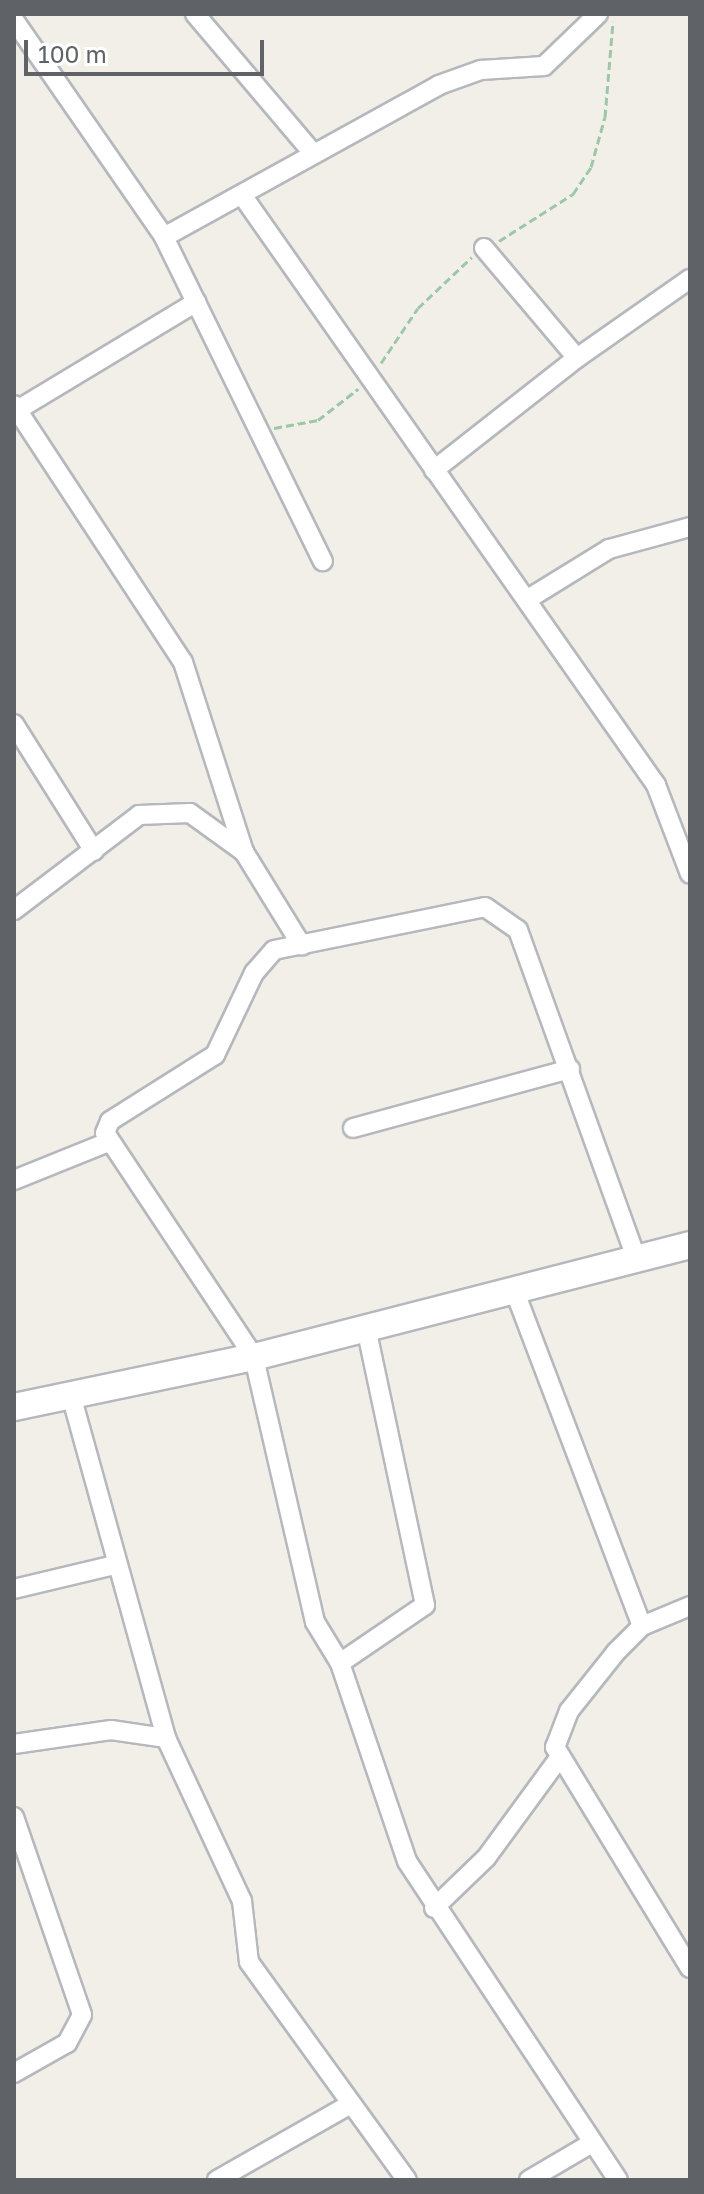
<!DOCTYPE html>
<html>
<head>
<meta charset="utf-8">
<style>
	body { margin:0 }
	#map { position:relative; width:704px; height:2194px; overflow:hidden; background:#f1efe8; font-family:"Golos Text",sans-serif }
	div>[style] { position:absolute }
	.path>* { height:3px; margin-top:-1.5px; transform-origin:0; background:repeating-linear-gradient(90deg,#9cc7a9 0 8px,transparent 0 12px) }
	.roads { filter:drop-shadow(2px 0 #b5b8bc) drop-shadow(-2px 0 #b5b8bc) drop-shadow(0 2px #b5b8bc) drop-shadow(0 -2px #b5b8bc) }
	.street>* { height:18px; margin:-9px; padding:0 9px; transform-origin:9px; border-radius:9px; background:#fff }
	.secondary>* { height:26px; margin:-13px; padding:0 13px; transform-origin:13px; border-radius:13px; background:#fff }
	span { translate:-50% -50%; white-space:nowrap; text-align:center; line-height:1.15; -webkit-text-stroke:6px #fff; paint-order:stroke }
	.frame { position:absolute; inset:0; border:16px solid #5f6368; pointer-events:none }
	.scale { position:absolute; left:24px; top:40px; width:240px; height:36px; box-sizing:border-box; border:4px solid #5f6368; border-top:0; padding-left:10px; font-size:24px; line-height:28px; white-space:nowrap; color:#5f6368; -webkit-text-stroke:6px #fff; paint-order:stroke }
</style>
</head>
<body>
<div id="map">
	<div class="path">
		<div style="left:499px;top:241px;width:88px;rotate:-32.4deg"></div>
		<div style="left:573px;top:194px;width:32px;rotate:-56deg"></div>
		<div style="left:591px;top:167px;width:52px;rotate:-74.4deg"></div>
		<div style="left:605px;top:117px;width:96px;rotate:-85.2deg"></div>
		<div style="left:381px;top:363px;width:66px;rotate:-56.1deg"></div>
		<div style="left:418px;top:308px;width:74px;rotate:-43.4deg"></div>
		<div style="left:274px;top:428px;width:45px;rotate:-10.3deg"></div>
		<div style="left:318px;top:420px;width:51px;rotate:-37.8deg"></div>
	</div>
	<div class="roads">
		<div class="street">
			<div style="left:195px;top:14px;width:180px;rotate:49.7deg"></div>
			<div style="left:14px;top:20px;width:264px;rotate:55.3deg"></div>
			<div style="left:164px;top:237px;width:361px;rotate:63.9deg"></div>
			<div style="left:242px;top:195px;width:721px;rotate:54.94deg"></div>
			<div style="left:656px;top:785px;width:95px;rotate:69.1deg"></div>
			<div style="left:164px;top:237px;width:314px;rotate:-28.9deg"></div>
			<div style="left:439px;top:85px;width:45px;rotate:-19.7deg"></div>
			<div style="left:481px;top:70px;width:63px;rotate:-3.6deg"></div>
			<div style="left:544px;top:66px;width:75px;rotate:-43.9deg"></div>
			<div style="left:484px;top:248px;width:144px;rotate:49.8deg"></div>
			<div style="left:577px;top:358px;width:138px;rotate:-35deg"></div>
			<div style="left:14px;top:405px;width:308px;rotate:56.7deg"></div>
			<div style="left:183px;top:662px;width:200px;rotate:72.2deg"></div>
			<div style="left:14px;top:412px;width:213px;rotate:-31.1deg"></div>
			<div style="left:434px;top:470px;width:182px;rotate:-38.1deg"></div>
			<div style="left:528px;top:599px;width:95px;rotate:-31.7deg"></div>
			<div style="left:609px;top:549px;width:84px;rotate:-15.2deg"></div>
			<div style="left:14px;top:724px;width:150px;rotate:57.8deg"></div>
			<div style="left:14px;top:910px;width:157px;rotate:-37.2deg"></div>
			<div style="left:139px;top:815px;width:51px;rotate:-2.2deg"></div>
			<div style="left:190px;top:813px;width:67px;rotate:35.8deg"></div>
			<div style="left:244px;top:852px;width:110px;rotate:58.3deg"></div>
			<div style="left:353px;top:1128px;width:225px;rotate:-15.2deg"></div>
			<div style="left:14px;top:1180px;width:99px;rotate:-21.9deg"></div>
			<div style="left:515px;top:1292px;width:357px;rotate:69.2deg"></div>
			<div style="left:71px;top:1395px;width:356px;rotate:74.5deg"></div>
			<div style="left:166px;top:1738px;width:180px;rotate:65deg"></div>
			<div style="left:242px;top:1901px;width:61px;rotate:83.5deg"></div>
			<div style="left:249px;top:1962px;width:269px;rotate:54.1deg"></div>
			<div style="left:14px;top:1589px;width:104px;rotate:-13.4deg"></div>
			<div style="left:690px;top:1606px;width:52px;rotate:157.4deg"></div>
			<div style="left:642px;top:1626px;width:37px;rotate:135deg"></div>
			<div style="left:616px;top:1652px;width:75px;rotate:128.5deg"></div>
			<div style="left:569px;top:1711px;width:39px;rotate:111deg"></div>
			<div style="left:555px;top:1747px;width:259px;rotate:58.6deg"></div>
			<div style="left:340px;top:1663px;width:103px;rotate:-34.3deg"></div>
			<div style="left:425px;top:1605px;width:284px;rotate:-102deg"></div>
			<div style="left:14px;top:1744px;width:98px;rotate:-8.2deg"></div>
			<div style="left:111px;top:1730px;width:56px;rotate:8.3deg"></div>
			<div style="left:14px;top:1817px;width:209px;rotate:71deg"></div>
			<div style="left:82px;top:2015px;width:32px;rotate:118deg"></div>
			<div style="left:67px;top:2043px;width:61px;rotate:150.5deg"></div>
			<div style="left:434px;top:1908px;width:72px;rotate:-43.9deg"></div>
			<div style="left:486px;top:1858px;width:120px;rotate:-53.8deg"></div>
			<div style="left:217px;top:2180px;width:152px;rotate:-29.6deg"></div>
			<div style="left:529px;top:2180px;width:73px;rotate:-30.4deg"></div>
			<div style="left:618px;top:2180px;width:382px;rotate:-123.5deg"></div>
			<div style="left:407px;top:1861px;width:209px;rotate:-108.7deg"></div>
			<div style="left:340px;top:1663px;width:48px;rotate:-121.4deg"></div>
			<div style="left:315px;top:1622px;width:272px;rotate:-103deg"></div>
			<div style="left:254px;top:1357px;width:269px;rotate:-123.6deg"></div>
			<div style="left:105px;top:1133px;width:13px;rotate:-67deg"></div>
			<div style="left:110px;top:1121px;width:124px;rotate:-32.2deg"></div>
			<div style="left:215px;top:1055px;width:91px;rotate:-64.6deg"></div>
			<div style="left:254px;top:973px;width:30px;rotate:-49deg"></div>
			<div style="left:274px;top:950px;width:215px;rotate:-11.5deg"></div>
			<div style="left:485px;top:907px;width:40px;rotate:34.9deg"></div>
			<div style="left:518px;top:930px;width:348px;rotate:70.2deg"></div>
		</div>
		<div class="secondary">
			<div style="left:14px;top:1407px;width:245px;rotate:-11.8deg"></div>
			<div style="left:254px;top:1357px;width:450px;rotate:-14.4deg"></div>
		</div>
	</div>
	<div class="frame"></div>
	<div class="scale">100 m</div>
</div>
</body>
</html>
